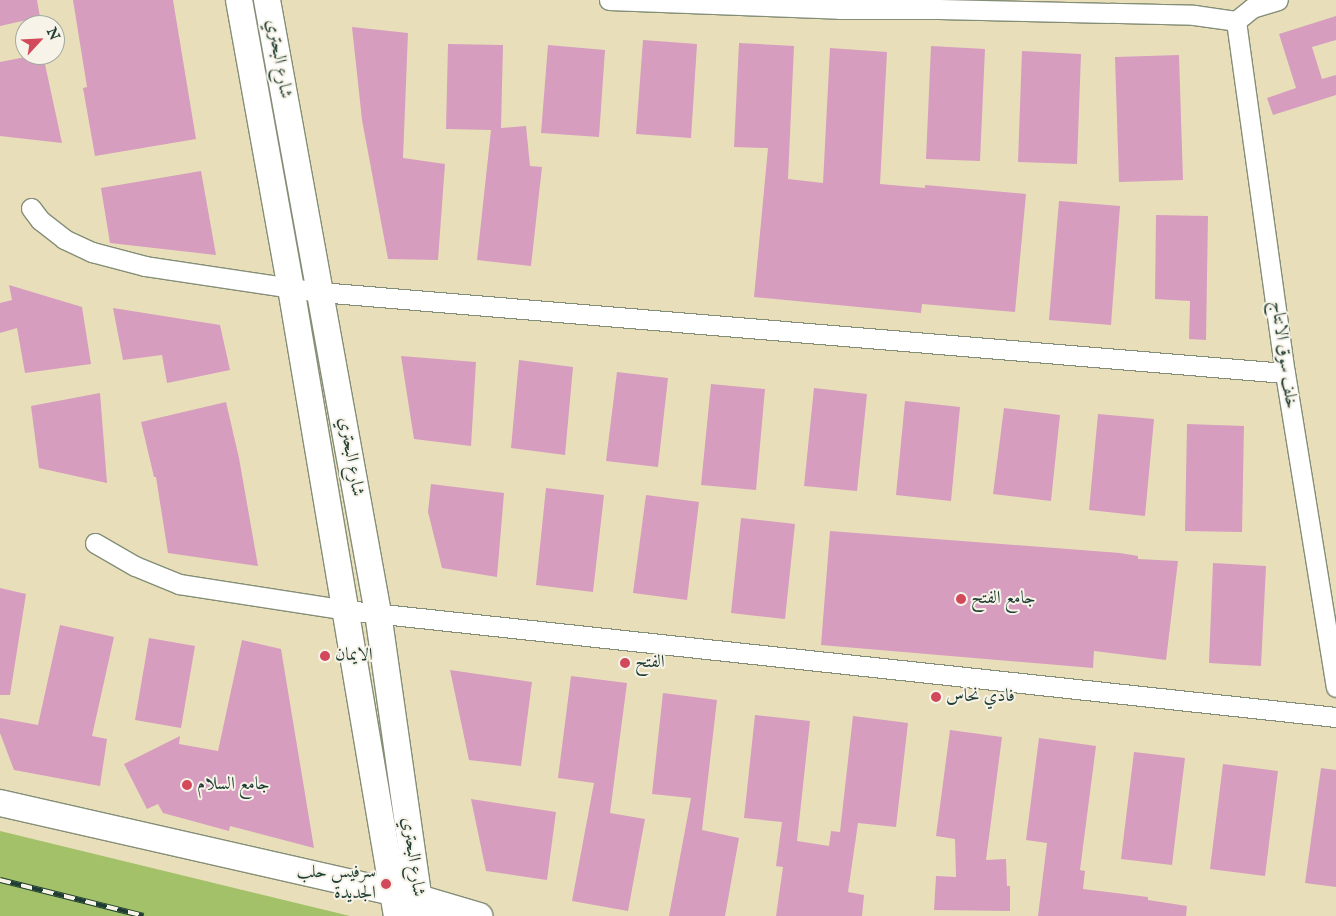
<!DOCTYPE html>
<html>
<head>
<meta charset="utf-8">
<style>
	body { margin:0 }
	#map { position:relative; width:1336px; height:916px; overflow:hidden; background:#e8dfba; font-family:"IM FELL English",Amiri,serif }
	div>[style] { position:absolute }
	.green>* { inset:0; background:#a3c169 }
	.building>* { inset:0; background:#d69dbf }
	.roads { filter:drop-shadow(1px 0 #848e77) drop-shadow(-1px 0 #848e77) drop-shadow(0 1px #848e77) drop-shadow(0 -1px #848e77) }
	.minor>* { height:19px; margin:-9.5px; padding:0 9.5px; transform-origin:9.5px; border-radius:9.5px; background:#fff }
	.secondary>* { height:26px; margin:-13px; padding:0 13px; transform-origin:13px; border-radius:13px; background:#fff }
	.rail>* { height:5.5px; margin-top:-2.75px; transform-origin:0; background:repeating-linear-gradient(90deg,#f7f3e8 0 11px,#1f3d34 0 22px); box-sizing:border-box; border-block:1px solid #1f3d34 }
	.dots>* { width:14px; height:14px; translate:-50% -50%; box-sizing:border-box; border:2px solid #f7f3e8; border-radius:50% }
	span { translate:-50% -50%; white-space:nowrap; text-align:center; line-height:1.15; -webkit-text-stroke:4px #f7f3e8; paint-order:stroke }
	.street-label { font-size:18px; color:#1f3d34 }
	.poi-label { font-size:18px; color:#1f3d34 }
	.left { translate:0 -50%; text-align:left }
	.right { translate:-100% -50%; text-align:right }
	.north { position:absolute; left:15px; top:15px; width:50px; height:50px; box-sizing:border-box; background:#f7f3e8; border:1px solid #a1aaa0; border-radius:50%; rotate:65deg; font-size:14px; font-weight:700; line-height:20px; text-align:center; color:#1f3d34 }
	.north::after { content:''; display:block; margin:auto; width:18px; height:22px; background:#d1495b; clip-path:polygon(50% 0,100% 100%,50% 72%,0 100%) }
</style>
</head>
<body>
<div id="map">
	<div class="green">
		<div style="clip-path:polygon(0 831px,350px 916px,0 916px)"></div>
	</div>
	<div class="building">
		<div style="clip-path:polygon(0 0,37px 0,40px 17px,0 26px)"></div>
		<div style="clip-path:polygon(73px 0,173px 0,196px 139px,95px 156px,83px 88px,87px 87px)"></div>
		<div style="clip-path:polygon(1336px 16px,1336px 40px,1312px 47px,1322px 79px,1336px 75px,1336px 95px,1273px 115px,1267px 98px,1296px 88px,1279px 34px)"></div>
		<div style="clip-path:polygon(352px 27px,408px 33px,403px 158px,445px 164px,438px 260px,388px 259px,362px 120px)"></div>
		<div style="clip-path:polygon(643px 40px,697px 44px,691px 138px,636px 134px)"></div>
		<div style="clip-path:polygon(739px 43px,794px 46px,788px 179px,823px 183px,830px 48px,887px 52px,880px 184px,925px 188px,925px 185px,1026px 194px,1015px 312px,922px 304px,921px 313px,754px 297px,768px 148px,734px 147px)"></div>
		<div style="clip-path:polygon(448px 44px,503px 45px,501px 128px,526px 126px,530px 166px,542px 167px,531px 266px,477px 260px,491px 130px,446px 129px)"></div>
		<div style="clip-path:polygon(548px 45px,605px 50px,599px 137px,541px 133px)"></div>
		<div style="clip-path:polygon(931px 46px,985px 49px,980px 161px,926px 159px)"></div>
		<div style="clip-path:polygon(1022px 51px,1081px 54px,1077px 164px,1018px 162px)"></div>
		<div style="clip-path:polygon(36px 55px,43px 55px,62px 143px,0 136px,0 62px)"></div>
		<div style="clip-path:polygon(1179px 55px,1183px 180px,1119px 182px,1115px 57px)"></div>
		<div style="clip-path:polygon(201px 171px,216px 255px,110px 243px,101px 188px)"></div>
		<div style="clip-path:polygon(1059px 201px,1120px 206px,1111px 325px,1049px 320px)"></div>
		<div style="clip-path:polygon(1156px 215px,1208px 216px,1206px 340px,1189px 339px,1190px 301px,1155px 299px)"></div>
		<div style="clip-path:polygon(9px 285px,82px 307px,91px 364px,25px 373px,17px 328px,0 333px,0 303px,12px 300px)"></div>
		<div style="clip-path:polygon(113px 308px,220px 325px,230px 370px,167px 383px,162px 355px,123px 360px)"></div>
		<div style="clip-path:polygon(401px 356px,476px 362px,471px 446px,414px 439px)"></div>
		<div style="clip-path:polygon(519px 360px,573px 367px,565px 455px,511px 448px)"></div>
		<div style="clip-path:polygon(617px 372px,668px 378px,658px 467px,606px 461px)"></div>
		<div style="clip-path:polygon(711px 384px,765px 389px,756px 490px,701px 485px)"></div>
		<div style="clip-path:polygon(814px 388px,867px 394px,857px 491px,804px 486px)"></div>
		<div style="clip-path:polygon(100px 393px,107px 483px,39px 468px,31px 406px)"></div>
		<div style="clip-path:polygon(905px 401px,960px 407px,951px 501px,896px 495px)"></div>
		<div style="clip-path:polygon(226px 402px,239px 458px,258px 566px,168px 553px,156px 477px,154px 477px,141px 422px)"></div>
		<div style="clip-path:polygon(1004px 408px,1060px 415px,1051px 501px,993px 494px)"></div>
		<div style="clip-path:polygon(1098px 414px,1154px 419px,1145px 516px,1089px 510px)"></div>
		<div style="clip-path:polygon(1187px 424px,1244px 426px,1242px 532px,1185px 531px)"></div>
		<div style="clip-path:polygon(431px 484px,504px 493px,497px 577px,442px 568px,428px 512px)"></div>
		<div style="clip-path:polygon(546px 488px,604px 495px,593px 592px,536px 585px)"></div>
		<div style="clip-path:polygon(646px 495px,699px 502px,687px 600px,633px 593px)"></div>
		<div style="clip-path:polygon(741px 518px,795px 524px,785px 619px,731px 613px)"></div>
		<div style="clip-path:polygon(830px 531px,1120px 553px,1138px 556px,1138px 559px,1178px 561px,1166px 660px,1094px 651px,1093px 668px,821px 645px)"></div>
		<div style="clip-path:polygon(1213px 563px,1266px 566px,1261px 666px,1209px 663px)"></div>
		<div style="clip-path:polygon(0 588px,26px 594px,10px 695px,0 695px)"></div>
		<div style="clip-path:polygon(60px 625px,114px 637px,92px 736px,107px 739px,100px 786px,14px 770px,0 733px,0 718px,38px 725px)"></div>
		<div style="clip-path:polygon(149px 638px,195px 646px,181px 728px,135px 720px)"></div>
		<div style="clip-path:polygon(242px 640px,281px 649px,314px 848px,230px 826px,229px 831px,163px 813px,158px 804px,147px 809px,124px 764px,180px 736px,179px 744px,218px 751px)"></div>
		<div style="clip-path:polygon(450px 670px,532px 682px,521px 766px,469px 760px)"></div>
		<div style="clip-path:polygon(571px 676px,627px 683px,610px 813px,645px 819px,628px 911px,572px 901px,594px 783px,558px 778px)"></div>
		<div style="clip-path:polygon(663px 693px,717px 700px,702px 830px,739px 838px,725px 916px,669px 916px,691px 798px,652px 794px)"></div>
		<div style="clip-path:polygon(755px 715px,810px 721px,797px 841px,829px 846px,831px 831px,840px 832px,853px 716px,908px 723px,896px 827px,858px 823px,848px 892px,864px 895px,862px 916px,776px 916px,783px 867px,776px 866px,782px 822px,744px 818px)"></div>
		<div style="clip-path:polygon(950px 730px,1002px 737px,986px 860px,1006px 859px,1007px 886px,1010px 886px,1010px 911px,934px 910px,936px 876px,956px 877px,955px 839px,936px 836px)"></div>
		<div style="clip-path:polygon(1039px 738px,1096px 746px,1080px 870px,1085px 871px,1083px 889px,1148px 897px,1148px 900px,1187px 906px,1186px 916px,1038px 916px,1047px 843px,1026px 840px)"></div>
		<div style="clip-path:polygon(1134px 752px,1185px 758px,1172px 865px,1121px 859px)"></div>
		<div style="clip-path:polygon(1223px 764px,1278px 771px,1265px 876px,1210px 869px)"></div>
		<div style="clip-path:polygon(1321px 768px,1336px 770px,1336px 887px,1305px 883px)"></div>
		<div style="clip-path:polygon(471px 799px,556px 812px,547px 880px,486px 871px)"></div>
	</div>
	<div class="roads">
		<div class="minor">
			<div style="left:609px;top:0;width:230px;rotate:2.2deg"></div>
			<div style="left:839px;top:9px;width:100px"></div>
			<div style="left:939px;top:9px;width:255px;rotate:1.3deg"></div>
			<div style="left:1194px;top:15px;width:42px;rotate:8.1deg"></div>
			<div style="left:1236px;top:21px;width:21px;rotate:-39deg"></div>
			<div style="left:1252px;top:8px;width:27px;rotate:-17deg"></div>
			<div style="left:1236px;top:21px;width:355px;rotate:82.1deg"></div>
			<div style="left:1285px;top:373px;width:318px;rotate:80.8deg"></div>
			<div style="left:31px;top:208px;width:15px;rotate:53deg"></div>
			<div style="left:40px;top:220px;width:31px;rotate:38deg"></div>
			<div style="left:64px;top:239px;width:31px;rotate:25deg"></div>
			<div style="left:92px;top:252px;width:55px;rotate:14.8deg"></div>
			<div style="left:145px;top:266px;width:177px;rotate:8.5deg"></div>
			<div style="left:320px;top:292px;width:968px;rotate:4.8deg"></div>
			<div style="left:95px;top:543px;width:46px;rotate:29.9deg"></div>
			<div style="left:135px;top:566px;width:48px;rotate:22.2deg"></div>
			<div style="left:179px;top:584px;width:169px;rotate:8.8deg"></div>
			<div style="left:346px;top:610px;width:996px;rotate:6.17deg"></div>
		</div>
		<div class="secondary">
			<div style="left:239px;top:0;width:293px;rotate:79.8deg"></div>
			<div style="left:291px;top:288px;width:637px;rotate:80.42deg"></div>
			<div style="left:267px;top:0;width:623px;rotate:79.74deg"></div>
			<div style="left:378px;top:613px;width:306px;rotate:81.9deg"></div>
			<div style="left:0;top:803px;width:429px;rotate:12.8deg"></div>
			<div style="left:418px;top:898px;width:64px;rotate:16.4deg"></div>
		</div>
	</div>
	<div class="rail">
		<div style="left:0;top:880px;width:148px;rotate:14deg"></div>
	</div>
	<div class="dots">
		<div style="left:961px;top:599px;background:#d1495b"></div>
		<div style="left:325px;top:656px;background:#d1495b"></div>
		<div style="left:625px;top:663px;background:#d1495b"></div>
		<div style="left:936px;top:697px;background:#d1495b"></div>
		<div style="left:187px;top:785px;background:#d1495b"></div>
		<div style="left:386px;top:884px;background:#d1495b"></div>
	</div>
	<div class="street-label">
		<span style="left:278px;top:59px;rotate:80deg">شارع البحتري</span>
		<span style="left:1283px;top:355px;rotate:82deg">خلف سوق الانتاج</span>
		<span style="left:350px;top:457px;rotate:80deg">شارع البحتري</span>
		<span style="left:412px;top:857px;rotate:82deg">شارع البحتري</span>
	</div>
	<div class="poi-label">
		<span class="left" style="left:971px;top:599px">جامع الفتح</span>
		<span class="left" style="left:335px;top:656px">الايمان</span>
		<span class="left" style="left:635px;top:663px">الفتح</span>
		<span class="left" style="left:946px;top:697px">فادي نحاس</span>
		<span class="left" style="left:197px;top:785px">جامع السلام</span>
		<span class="right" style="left:376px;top:884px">سرفيس حلب<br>الجديدة</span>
	</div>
	<div class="north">N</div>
</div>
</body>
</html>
